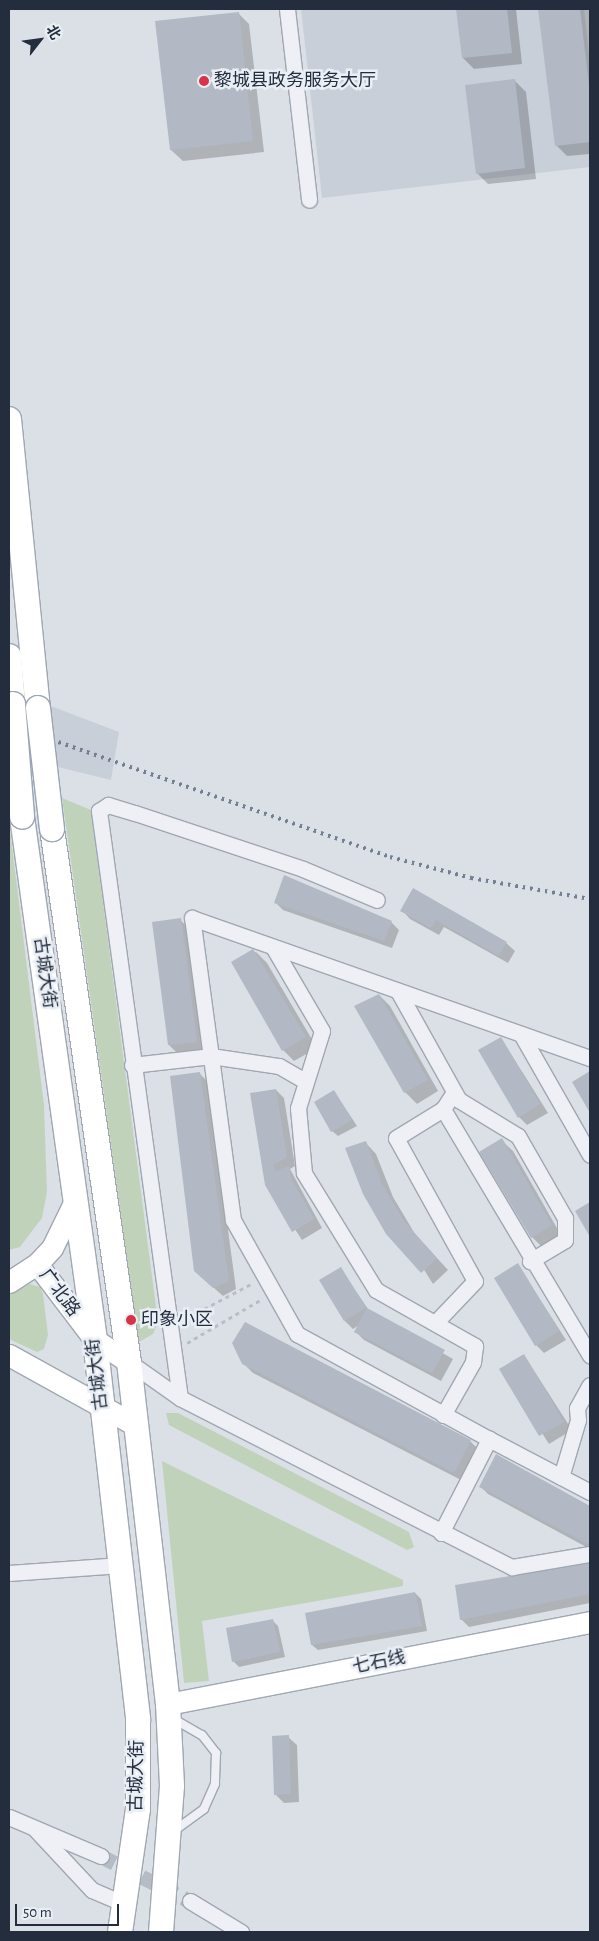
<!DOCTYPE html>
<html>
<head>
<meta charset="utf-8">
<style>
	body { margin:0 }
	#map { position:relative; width:599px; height:1941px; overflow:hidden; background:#dbe0e7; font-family:"Alegreya Sans","Noto Sans SC",sans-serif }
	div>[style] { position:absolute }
	.built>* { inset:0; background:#c9cfd9 }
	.green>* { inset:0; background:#c1d2bb }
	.shadow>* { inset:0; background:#0003 }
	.building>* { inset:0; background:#b2b9c4 }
	.street-tunnel>* { height:15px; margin-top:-7.5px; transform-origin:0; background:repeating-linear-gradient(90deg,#b6bcc5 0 15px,transparent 0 23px) }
	.path>* { height:2.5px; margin-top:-1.25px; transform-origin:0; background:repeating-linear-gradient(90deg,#b9bdc5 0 4px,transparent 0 8px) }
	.roads { filter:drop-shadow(1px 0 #a0a7b1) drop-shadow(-1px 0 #a0a7b1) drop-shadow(0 1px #a0a7b1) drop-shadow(0 -1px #a0a7b1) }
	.lane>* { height:8px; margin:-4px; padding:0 4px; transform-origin:4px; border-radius:4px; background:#eef0f5 }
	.street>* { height:15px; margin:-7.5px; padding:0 7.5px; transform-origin:7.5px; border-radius:7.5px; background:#eef0f5 }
	.secondary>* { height:21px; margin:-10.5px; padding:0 10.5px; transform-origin:10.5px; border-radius:10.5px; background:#fff }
	.primary>* { height:24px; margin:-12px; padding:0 12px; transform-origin:12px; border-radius:12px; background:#fff }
	.rail>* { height:4px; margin-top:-2px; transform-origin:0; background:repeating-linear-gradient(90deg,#737f92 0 2.5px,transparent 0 7.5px) }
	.bridges { filter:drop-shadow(1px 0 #99a4b4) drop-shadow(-1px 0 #99a4b4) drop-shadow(0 1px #99a4b4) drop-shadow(0 -1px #99a4b4) }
	.primary-bridge>* { height:24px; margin:-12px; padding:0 12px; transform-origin:12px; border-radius:12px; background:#fff }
	.dots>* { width:14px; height:14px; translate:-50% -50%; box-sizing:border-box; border:2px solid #eaeff5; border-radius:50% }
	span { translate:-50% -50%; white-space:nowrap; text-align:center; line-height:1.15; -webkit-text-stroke:5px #eaeff5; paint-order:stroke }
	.poi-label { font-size:18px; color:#242d3e }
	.left { translate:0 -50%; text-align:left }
	.street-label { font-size:18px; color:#242d3e }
	.frame { position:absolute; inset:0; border:10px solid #242d3e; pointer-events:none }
	.north { position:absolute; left:15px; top:15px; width:50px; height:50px; -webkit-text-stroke:4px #eaeff5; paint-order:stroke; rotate:60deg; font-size:14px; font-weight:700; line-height:20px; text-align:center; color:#242d3e }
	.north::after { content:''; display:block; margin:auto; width:18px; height:22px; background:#242d3e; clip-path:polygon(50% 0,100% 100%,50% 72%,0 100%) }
	.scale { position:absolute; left:15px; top:1904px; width:104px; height:22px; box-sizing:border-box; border:2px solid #242d3e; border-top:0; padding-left:6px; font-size:15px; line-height:18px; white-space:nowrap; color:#242d3e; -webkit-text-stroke:4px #eaeff5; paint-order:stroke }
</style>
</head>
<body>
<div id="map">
	<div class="built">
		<div style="clip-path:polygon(301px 9px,584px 9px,590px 64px,590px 167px,322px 198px)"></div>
		<div style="clip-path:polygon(9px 690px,119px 732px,111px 780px,9px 755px)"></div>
	</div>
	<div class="green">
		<div style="clip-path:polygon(62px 798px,91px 810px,158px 1322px,153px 1334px,139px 1342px)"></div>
		<div style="clip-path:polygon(9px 822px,44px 1105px,47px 1192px,42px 1218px,20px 1247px,9px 1250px)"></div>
		<div style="clip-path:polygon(30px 1284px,40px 1287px,43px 1294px,48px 1335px,44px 1349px,37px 1352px,9px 1339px,9px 1294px)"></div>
		<div style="clip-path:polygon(166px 1413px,178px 1413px,409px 1532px,414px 1547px,407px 1550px,169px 1425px)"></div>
		<div style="clip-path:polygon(162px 1461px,403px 1580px,403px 1586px,202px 1621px,209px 1681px,184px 1683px)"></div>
	</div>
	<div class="shadow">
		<div style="clip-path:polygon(458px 9px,516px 9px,522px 64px,474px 69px,463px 58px)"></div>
		<div style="clip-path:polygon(540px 9px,589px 9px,590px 154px,567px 156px,556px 145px)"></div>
		<div style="clip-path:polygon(238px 13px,249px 24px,264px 152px,183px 161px,171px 150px)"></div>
		<div style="clip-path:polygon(514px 80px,526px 92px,536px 179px,488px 184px,477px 173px)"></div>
		<div style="clip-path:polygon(285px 876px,391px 922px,399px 930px,392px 948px,283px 910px,275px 902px)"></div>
		<div style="clip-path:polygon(414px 890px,506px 943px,515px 951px,508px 963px,444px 927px,439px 935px,410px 919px,402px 910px)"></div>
		<div style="clip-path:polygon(180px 920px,190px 929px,206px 1051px,179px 1055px,169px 1045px,154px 923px)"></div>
		<div style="clip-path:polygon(256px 952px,267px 963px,317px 1048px,294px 1061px,283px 1050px,233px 963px)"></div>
		<div style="clip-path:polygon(379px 995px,390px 1006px,438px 1091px,417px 1104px,405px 1092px,356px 1006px)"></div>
		<div style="clip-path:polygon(501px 1038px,548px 1113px,527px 1125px,519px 1117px)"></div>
		<div style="clip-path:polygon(200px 1074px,208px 1082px,236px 1289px,223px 1296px,204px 1279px)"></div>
		<div style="clip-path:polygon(276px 1090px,284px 1098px,295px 1166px,290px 1169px,322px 1228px,302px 1240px,266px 1185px)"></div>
		<div style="clip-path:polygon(334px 1091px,357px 1126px,338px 1136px,332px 1131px)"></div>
		<div style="clip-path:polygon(501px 1140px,513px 1151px,562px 1237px,543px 1248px,532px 1237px)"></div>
		<div style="clip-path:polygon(365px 1142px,376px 1154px,393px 1197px,415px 1234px,448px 1270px,433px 1284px,347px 1148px)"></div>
		<div style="clip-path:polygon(518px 1265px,566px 1340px,544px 1353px,536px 1345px)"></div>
		<div style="clip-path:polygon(341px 1269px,370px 1312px,453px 1359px,441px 1381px,364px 1340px,356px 1332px,359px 1325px,353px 1329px,344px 1320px)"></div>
		<div style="clip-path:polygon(524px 1355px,572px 1430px,549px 1444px,501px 1369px)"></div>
		<div style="clip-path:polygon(243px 1363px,470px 1441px,479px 1450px,463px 1481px,253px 1373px)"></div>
		<div style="clip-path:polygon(480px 1486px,588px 1506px,590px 1549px,488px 1494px)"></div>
		<div style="clip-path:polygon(590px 1565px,590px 1603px,469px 1627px,461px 1619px,456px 1586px)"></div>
		<div style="clip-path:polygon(415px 1593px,421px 1599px,427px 1631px,318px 1650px,312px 1645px,307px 1614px)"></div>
		<div style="clip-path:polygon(273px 1621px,278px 1626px,285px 1657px,239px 1667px,234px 1662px,227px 1629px)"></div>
		<div style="clip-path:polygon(288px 1737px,297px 1745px,299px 1802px,284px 1803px,276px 1795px)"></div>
	</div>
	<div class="building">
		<div style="clip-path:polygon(456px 9px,507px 9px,512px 53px,462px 58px)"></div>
		<div style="clip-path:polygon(538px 9px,580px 9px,590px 94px,590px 142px,555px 146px)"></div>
		<div style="clip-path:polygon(239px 12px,253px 141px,170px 150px,155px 21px)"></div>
		<div style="clip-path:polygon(515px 79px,525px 168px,476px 174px,465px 85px)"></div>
		<div style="clip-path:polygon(284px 875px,392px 921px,384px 941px,274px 903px)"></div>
		<div style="clip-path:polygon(413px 888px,507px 942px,499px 956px,436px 920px,431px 928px,400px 911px)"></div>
		<div style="clip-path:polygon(181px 918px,197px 1042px,168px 1045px,152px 922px)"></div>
		<div style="clip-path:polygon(253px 949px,306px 1037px,282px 1051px,231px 962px)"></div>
		<div style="clip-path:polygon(379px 994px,428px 1080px,404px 1093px,354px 1006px)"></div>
		<div style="clip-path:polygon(501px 1037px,540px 1104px,518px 1118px,478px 1050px)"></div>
		<div style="clip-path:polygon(590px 1071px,590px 1113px,572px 1082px)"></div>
		<div style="clip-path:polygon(200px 1072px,229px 1281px,213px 1288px,194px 1271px,170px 1076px)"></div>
		<div style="clip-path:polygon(276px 1089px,287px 1157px,273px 1165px,276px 1171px,289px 1166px,291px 1179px,314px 1219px,292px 1232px,265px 1185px,250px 1093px)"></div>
		<div style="clip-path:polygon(334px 1090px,352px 1120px,331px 1132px,314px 1102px)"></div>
		<div style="clip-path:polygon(502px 1138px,552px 1225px,531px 1238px,479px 1152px)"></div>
		<div style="clip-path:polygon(366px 1141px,382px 1184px,404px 1221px,437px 1258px,421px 1273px,386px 1234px,363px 1194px,345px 1148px)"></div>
		<div style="clip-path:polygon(590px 1202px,590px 1237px,575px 1211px)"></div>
		<div style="clip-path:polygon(518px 1263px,559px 1331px,535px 1346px,494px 1278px)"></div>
		<div style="clip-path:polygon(341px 1267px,366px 1308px,344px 1321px,319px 1280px)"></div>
		<div style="clip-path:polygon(367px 1308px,445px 1350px,432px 1373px,354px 1332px)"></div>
		<div style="clip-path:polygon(245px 1322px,471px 1440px,454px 1473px,242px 1364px,232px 1343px)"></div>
		<div style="clip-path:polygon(524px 1354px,564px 1422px,539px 1436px,499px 1369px)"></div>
		<div style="clip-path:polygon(496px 1454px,590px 1506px,590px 1545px,479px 1487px)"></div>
		<div style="clip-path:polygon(590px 1563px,590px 1594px,460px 1620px,455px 1585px)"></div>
		<div style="clip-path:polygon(415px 1592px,422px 1626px,311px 1645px,305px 1613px)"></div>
		<div style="clip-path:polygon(273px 1619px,280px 1652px,232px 1662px,226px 1628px)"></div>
		<div style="clip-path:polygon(289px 1735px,291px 1794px,274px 1795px,272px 1736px)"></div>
	</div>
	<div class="street-tunnel">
		<div style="left:101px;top:1856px;width:100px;rotate:26.8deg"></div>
	</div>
	<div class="path">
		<div style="left:183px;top:1320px;width:79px;rotate:-27.9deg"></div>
		<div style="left:187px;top:1343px;width:87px;rotate:-30.4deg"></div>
	</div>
	<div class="roads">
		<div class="lane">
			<div style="left:172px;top:1718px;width:34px;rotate:30deg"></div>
			<div style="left:202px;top:1735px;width:23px;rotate:52deg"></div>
			<div style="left:216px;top:1753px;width:31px;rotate:92deg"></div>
			<div style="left:215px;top:1784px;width:27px;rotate:114deg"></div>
			<div style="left:204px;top:1809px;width:37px;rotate:144deg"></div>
		</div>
		<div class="street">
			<div style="left:287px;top:9px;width:192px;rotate:83.4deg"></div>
			<div style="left:273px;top:947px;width:97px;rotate:59.7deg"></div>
			<div style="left:322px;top:1031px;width:81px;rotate:107.3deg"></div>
			<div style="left:298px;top:1108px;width:65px;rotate:84.7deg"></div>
			<div style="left:304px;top:1173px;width:137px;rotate:58.4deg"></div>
			<div style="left:376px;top:1290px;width:114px;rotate:29.5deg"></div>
			<div style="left:475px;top:1346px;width:16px;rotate:97deg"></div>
			<div style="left:473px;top:1362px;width:61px;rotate:119.5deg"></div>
			<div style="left:398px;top:991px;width:125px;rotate:60.8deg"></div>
			<div style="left:459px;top:1100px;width:69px;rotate:31.4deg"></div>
			<div style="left:518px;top:1136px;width:95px;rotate:60.2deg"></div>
			<div style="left:565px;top:1218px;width:22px;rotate:90deg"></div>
			<div style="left:565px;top:1240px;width:41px;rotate:149deg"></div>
			<div style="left:521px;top:1034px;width:139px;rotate:60.3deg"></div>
			<div style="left:132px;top:1065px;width:80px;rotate:-6.5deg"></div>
			<div style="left:211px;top:1056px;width:69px;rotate:8.4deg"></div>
			<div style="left:279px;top:1066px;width:30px;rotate:30deg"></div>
			<div style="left:443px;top:1109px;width:287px;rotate:59.2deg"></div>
			<div style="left:435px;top:1323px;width:58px;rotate:-46.4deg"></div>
			<div style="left:475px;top:1281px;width:163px;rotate:-118.9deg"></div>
			<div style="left:396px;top:1138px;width:55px;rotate:-31.7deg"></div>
			<div style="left:443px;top:1109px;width:20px;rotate:-57deg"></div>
			<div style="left:129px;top:1362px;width:62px;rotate:35.2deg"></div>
			<div style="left:180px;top:1398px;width:373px;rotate:27deg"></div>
			<div style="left:512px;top:1567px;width:79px;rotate:-9.5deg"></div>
			<div style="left:180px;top:1398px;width:593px;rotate:-97.86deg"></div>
			<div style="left:99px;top:811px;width:11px;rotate:-34deg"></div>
			<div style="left:108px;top:805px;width:28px;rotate:17deg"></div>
			<div style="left:135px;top:813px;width:177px;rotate:18.4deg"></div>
			<div style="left:303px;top:869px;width:80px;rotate:22.7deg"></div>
			<div style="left:489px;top:1439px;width:219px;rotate:-151.3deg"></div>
			<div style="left:297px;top:1334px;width:131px;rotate:-119.3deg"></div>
			<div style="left:233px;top:1220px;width:305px;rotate:-97.7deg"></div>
			<div style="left:192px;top:918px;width:422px;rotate:19.4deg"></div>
			<div style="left:561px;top:1477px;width:59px;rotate:-73.4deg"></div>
			<div style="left:578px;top:1420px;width:12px;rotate:-95deg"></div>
			<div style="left:577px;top:1408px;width:26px;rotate:-61deg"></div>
			<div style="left:441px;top:1533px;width:106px;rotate:-62.9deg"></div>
			<div style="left:489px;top:1439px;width:114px;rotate:27.7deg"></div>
			<div style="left:9px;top:1573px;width:112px;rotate:-4.1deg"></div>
			<div style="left:9px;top:1817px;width:100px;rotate:23deg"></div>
			<div style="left:34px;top:1828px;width:85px;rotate:46.9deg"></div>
			<div style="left:92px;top:1890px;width:34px;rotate:23deg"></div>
			<div style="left:190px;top:1901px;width:60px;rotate:31.3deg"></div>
		</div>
		<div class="secondary">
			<div style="left:37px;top:1264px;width:22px;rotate:-47deg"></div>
			<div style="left:52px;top:1248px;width:48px;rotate:-64deg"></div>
			<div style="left:9px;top:1282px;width:33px;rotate:-33deg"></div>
			<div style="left:37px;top:1264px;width:96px;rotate:52.7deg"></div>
			<div style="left:95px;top:1340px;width:40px;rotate:32.9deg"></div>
			<div style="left:9px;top:1355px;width:146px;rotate:29deg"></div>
			<div style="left:168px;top:1704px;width:430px;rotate:-11deg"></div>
		</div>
		<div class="primary">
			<div style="left:9px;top:419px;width:290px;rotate:84.3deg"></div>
			<div style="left:9px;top:656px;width:48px;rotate:85.2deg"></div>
			<div style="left:22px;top:817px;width:528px;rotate:82.05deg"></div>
			<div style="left:95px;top:1340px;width:382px;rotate:83.5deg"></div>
			<div style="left:138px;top:1720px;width:89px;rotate:90deg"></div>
			<div style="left:138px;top:1809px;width:124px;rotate:98.3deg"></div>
			<div style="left:52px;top:829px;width:539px;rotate:81.78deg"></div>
			<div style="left:129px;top:1362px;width:344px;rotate:83.5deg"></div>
			<div style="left:168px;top:1704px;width:82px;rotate:87.2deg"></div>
			<div style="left:172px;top:1786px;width:146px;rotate:94.3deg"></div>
		</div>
	</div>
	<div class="rail">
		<div style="left:9px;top:725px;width:403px;rotate:19.1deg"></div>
		<div style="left:390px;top:857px;width:84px;rotate:14.5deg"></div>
		<div style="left:471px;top:878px;width:121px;rotate:10deg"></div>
	</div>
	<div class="bridges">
		<div class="primary-bridge">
			<div style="left:13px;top:704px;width:113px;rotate:85.4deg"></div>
			<div style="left:38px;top:708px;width:122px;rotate:83.4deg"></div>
		</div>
	</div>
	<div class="dots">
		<div style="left:204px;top:81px;background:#da324b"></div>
		<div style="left:131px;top:1320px;background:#da324b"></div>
	</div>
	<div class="poi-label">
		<span class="left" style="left:214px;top:81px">黎城县政务服务大厅</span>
		<span class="left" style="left:141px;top:1320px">印象小区</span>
	</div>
	<div class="street-label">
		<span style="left:44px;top:973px;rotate:82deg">古城大街</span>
		<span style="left:59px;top:1293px;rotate:53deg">广北路</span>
		<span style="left:98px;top:1374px;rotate:-97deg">古城大街</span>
		<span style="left:379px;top:1663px;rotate:-11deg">七石线</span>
		<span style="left:137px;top:1776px;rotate:-89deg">古城大街</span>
	</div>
	<div class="frame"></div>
	<div class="north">北</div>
	<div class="scale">50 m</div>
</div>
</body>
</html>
